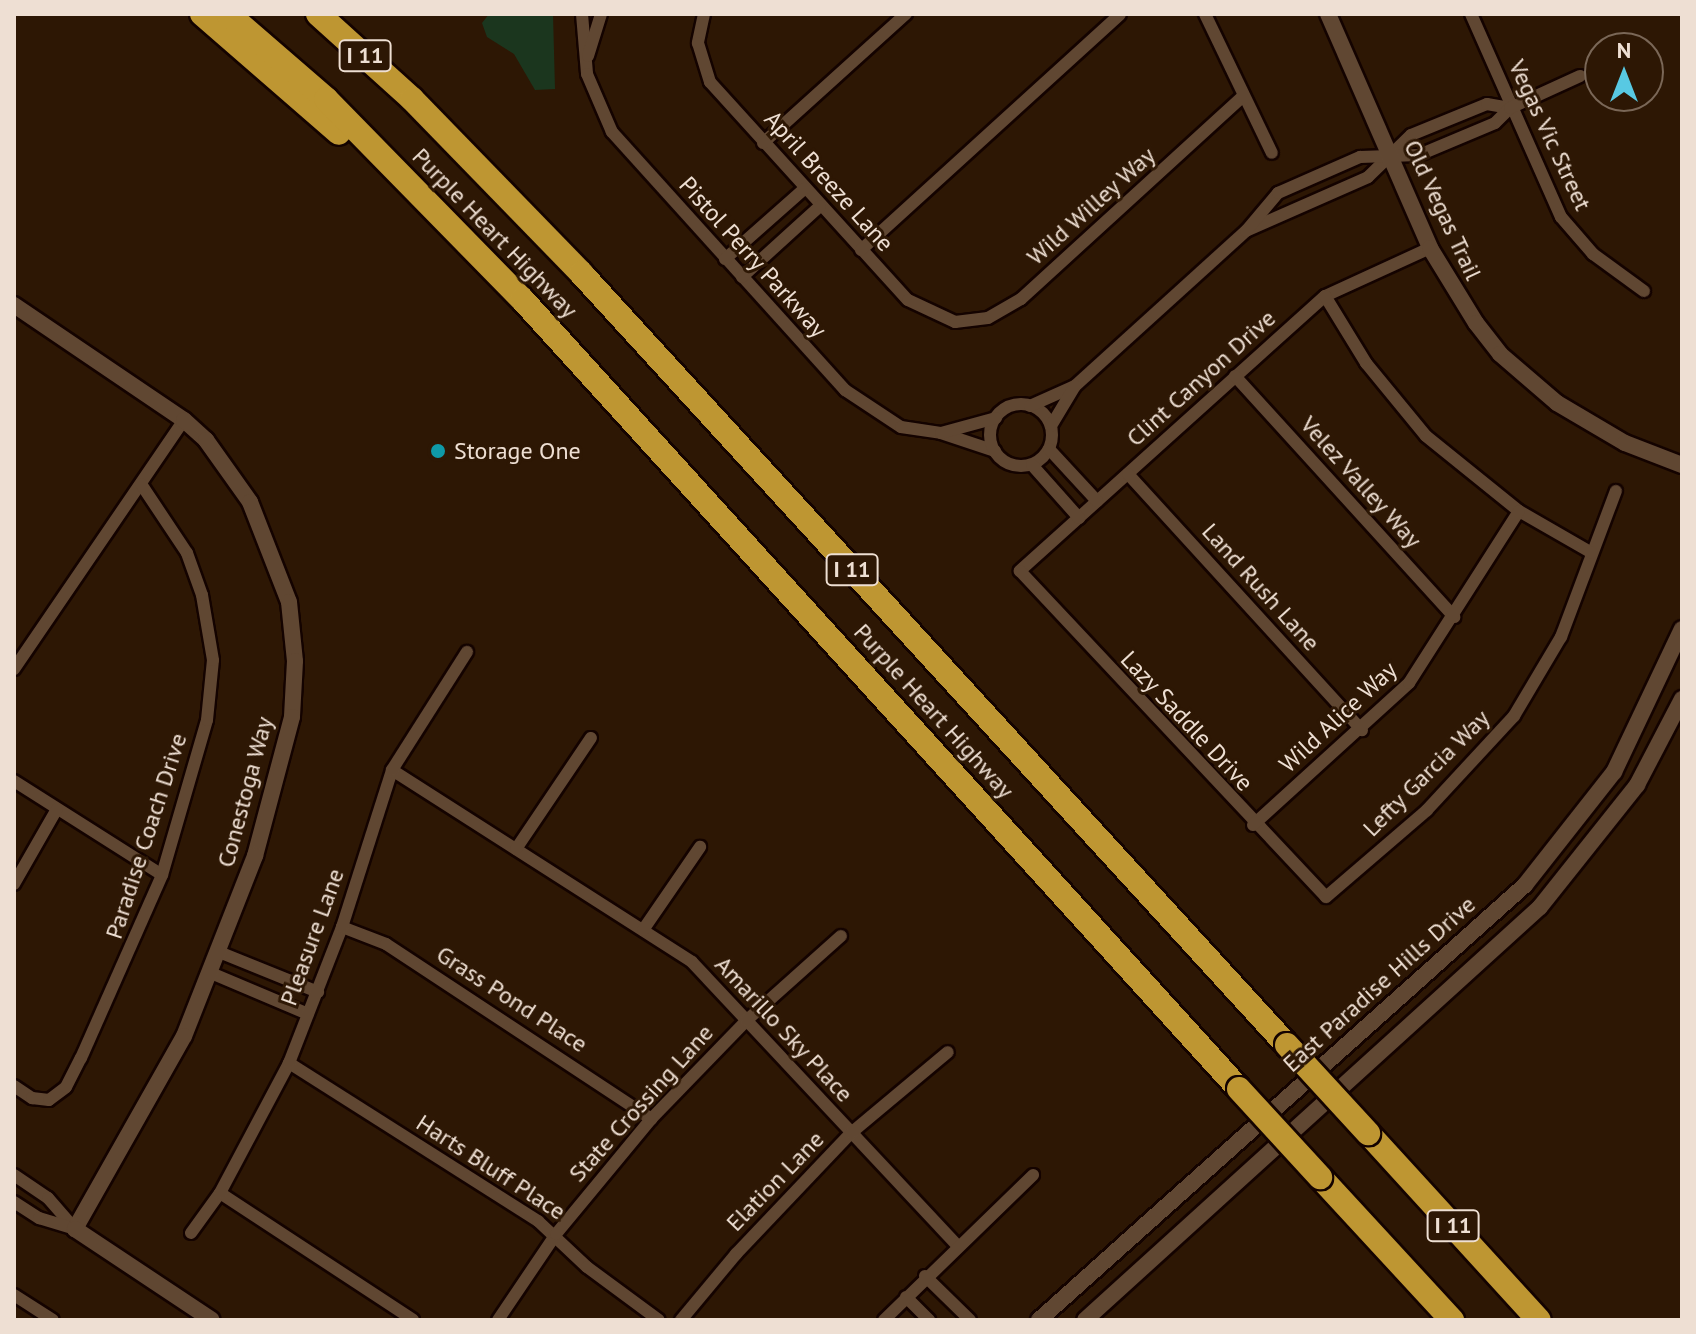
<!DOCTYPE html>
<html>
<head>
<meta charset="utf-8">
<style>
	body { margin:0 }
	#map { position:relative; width:1696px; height:1334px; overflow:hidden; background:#2d1704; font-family:"PT Sans",sans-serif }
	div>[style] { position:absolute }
	.green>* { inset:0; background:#1b361e }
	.roads { filter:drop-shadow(2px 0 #140300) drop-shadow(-2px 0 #140300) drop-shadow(0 2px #140300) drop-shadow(0 -2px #140300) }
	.minor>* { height:12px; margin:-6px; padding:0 6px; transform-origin:6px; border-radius:6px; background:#604732 }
	.minor>.ring { margin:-6px; padding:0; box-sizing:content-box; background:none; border:12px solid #604732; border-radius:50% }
	.tertiary>* { height:16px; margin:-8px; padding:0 8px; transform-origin:8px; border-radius:8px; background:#604732 }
	.motorway>* { height:24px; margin:-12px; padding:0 12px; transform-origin:12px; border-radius:12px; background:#be9632 }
	.bridges { filter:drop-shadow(2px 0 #140300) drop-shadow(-2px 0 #140300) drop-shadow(0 2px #140300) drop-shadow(0 -2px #140300) }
	.motorway-bridge>* { height:24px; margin:-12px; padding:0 12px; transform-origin:12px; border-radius:12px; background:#be9632 }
	.dots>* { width:22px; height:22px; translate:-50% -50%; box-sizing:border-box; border:4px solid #2d1704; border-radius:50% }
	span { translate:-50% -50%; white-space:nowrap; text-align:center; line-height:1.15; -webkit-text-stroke:6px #2d1704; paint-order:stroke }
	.shield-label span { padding:2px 6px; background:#2d1704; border:2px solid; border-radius:6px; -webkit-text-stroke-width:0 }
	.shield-label { font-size:22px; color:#eedfd3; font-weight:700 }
	.street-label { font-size:24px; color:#eedfd3 }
	.poi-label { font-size:24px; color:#eedfd3 }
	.left { translate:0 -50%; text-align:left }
	.frame { position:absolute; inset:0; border:16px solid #eedfd3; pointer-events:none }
	.north { position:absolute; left:1584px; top:32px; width:80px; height:80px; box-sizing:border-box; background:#2d1704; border:2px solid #7a6757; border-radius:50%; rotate:0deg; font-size:22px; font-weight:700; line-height:32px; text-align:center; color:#eedfd3 }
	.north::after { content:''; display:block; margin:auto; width:28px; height:36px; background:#58c9e3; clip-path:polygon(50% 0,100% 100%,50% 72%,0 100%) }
</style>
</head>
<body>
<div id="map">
	<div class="green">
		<div style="clip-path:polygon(489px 14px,553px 14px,555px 89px,535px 90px,514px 54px,487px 37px,482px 23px)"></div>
	</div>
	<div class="roads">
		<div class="minor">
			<div style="left:582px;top:14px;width:60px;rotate:85.2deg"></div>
			<div style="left:587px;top:74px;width:63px;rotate:66.7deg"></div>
			<div style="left:612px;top:132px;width:348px;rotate:47.9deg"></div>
			<div style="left:845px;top:390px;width:67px;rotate:33.5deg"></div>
			<div style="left:901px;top:427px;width:40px;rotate:8.5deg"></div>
			<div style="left:941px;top:433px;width:57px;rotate:18.4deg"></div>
			<div style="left:704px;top:14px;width:30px;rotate:102deg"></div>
			<div style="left:698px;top:43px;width:41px;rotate:72.9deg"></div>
			<div style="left:710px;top:82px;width:294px;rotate:47.8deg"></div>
			<div style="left:908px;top:300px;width:52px;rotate:25.1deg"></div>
			<div style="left:955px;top:322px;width:33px;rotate:-7deg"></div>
			<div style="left:988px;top:318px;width:38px;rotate:-30deg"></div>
			<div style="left:1021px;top:299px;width:301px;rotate:-42.4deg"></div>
			<div style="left:1205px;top:14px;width:154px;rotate:64.3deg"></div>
			<div style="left:1471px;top:14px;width:222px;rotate:66.1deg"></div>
			<div style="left:1561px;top:217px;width:49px;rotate:49.1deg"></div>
			<div style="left:1593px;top:254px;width:63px;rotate:36deg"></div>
			<div style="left:588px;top:56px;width:44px;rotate:-72.8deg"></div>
			<div style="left:763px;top:143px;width:193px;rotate:-42.1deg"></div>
			<div style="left:1248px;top:230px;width:131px;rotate:-23.8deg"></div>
			<div style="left:1368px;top:177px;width:60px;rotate:-44.3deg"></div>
			<div style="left:1411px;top:135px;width:82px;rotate:-22.2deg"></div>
			<div style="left:1487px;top:104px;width:23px;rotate:10deg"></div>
			<div style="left:1430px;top:248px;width:115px;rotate:155.4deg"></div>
			<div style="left:1325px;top:296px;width:411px;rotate:138deg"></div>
			<div style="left:1020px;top:571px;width:447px;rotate:46.8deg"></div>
			<div style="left:1326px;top:897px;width:133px;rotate:-40.7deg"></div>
			<div style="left:1427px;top:810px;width:128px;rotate:-47.2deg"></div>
			<div style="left:1514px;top:716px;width:92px;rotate:-59.3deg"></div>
			<div style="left:1561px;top:637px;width:156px;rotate:-69.4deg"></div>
			<div style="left:861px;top:250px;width:350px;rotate:-42.3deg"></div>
			<div style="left:725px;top:259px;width:106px;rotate:-41.5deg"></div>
			<div style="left:742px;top:277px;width:105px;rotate:-42.3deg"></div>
			<div style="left:1325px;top:296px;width:79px;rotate:58.5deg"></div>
			<div style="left:1366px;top:363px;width:94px;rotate:50.6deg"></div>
			<div style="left:1426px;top:436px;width:119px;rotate:38.9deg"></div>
			<div style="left:1519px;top:511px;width:84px;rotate:29.9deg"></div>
			<div style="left:1235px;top:376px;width:326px;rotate:47.7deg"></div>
			<div class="ring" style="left:990px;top:404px;width:50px;height:50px"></div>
			<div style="left:1030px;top:406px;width:49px;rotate:-24deg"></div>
			<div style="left:1075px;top:386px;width:231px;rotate:-42.2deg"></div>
			<div style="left:1246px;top:231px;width:50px;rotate:-49.9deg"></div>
			<div style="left:1278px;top:193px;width:90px;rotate:-23.7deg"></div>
			<div style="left:1360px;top:157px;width:59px;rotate:-1.9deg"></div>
			<div style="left:1419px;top:155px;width:82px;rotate:-22.8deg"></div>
			<div style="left:1495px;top:123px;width:21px;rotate:-45deg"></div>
			<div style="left:1510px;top:108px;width:77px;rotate:-24.6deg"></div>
			<div style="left:1051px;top:426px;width:47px;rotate:-59deg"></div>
			<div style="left:941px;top:433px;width:57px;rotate:-15.3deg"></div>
			<div style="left:1049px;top:449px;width:71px;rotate:47.3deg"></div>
			<div style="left:1032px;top:465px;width:71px;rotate:48.4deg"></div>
			<div style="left:1128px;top:474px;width:347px;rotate:47.6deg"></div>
			<div style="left:14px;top:669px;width:301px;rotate:-55.7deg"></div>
			<div style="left:392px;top:770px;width:356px;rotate:32.6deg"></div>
			<div style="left:692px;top:962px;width:388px;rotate:46.9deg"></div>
			<div style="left:14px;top:781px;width:175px;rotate:32.4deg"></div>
			<div style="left:1253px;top:825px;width:211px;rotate:-42.3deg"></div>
			<div style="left:1409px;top:683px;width:204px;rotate:-57.4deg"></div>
			<div style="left:516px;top:849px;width:134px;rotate:-56deg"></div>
			<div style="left:14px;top:884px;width:86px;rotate:-60.2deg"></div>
			<div style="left:342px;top:927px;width:47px;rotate:21.1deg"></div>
			<div style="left:386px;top:944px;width:318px;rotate:33.4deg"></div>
			<div style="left:643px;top:930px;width:101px;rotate:-55.5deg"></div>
			<div style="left:219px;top:952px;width:107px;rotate:22deg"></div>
			<div style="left:211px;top:973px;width:105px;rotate:22.9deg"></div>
			<div style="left:289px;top:1063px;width:295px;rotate:32.4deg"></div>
			<div style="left:538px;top:1221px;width:67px;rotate:43.2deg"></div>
			<div style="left:587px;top:1267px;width:89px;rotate:36.4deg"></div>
			<div style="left:14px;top:1086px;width:22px;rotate:34deg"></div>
			<div style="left:32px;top:1098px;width:17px;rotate:7deg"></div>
			<div style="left:49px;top:1100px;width:21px;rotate:-37deg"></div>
			<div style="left:66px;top:1087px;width:33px;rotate:-63deg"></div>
			<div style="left:81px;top:1058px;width:200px;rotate:-66.1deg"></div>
			<div style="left:162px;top:875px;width:161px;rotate:-73.8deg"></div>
			<div style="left:207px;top:720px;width:60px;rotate:-84.3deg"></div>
			<div style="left:213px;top:660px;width:66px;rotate:-99.6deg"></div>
			<div style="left:202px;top:595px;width:45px;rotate:-109.7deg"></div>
			<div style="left:187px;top:553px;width:83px;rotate:-123.7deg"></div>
			<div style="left:14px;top:1175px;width:41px;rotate:34.1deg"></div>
			<div style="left:48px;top:1198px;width:41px;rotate:48.9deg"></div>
			<div style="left:220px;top:1193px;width:231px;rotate:33.3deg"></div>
			<div style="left:14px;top:1202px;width:30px;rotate:33deg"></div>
			<div style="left:39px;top:1218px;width:38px;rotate:17deg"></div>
			<div style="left:191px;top:1233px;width:49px;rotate:-54.1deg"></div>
			<div style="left:220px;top:1193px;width:147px;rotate:-62deg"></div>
			<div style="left:289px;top:1063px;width:146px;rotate:-68.7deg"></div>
			<div style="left:342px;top:927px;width:165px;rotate:-72.3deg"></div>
			<div style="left:392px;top:770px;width:140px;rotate:-57.6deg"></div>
			<div style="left:925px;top:1276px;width:63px;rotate:44.4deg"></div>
			<div style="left:14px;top:1295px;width:46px;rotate:32.7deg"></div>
			<div style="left:906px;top:1297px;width:33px;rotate:45deg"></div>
			<div style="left:498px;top:1320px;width:104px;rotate:-56deg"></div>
			<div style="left:556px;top:1234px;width:149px;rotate:-50.4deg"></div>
			<div style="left:651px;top:1119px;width:138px;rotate:-45.9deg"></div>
			<div style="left:747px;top:1020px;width:126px;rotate:-41.8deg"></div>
			<div style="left:681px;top:1320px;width:86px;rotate:-50.2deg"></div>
			<div style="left:736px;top:1254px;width:167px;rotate:-46.5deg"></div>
			<div style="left:851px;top:1133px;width:126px;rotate:-39.9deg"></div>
			<div style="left:884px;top:1320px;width:208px;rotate:-44.2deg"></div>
		</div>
		<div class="tertiary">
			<div style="left:1328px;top:14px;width:255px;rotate:66.4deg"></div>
			<div style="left:1430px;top:248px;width:88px;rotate:58.5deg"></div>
			<div style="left:1476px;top:323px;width:39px;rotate:52deg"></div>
			<div style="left:1500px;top:354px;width:75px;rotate:40.7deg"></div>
			<div style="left:1557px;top:403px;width:79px;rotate:30.5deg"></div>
			<div style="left:1625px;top:443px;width:61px;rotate:21.1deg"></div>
			<div style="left:14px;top:305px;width:205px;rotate:34.1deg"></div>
			<div style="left:184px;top:420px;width:30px;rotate:42deg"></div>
			<div style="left:206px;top:440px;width:76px;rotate:54.6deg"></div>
			<div style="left:250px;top:502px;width:107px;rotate:68.7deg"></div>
			<div style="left:289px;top:602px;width:59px;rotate:84.2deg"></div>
			<div style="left:295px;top:661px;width:56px;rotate:93.1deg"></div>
			<div style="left:292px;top:717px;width:144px;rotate:104.9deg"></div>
			<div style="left:255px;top:856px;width:193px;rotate:111.5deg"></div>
			<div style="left:184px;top:1036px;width:222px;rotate:119.5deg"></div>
			<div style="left:75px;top:1229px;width:164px;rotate:33.6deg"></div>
			<div style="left:1039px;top:1320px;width:652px;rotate:-41.83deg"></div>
			<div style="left:1525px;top:885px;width:144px;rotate:-51.8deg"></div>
			<div style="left:1614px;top:772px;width:158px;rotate:-64.6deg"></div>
			<div style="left:1085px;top:1320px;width:614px;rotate:-42.23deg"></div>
			<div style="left:1540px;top:907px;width:156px;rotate:-51.5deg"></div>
			<div style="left:1637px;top:785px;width:97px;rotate:-62.4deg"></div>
		</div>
		<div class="motorway">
			<div style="left:202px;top:14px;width:181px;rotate:41deg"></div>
			<div style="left:228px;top:14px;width:130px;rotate:40.9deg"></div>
			<div style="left:326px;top:99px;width:280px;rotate:45.6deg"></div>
			<div style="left:522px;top:299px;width:1067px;rotate:47.77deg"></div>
			<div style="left:318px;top:14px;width:127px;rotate:42.1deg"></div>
			<div style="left:412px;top:99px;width:243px;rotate:45.8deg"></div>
			<div style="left:581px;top:273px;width:1046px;rotate:47.56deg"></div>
			<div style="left:1368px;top:1133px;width:253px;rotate:47.6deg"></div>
			<div style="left:1320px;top:1177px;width:195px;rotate:47.3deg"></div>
		</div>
	</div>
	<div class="bridges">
		<div class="motorway-bridge">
			<div style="left:1287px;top:1045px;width:120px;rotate:47.4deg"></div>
			<div style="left:1239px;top:1089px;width:120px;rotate:47.4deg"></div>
		</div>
	</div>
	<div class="dots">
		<div style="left:438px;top:451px;background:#0f9aa8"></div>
	</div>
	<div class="shield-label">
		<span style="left:365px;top:56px">I 11</span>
		<span style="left:852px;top:570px">I 11</span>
		<span style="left:1453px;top:1226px">I 11</span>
	</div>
	<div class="street-label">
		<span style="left:1550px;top:135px;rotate:65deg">Vegas Vic Street</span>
		<span style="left:829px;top:181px;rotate:48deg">April Breeze Lane</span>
		<span style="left:1091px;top:206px;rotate:-42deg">Wild Willey Way</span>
		<span style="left:1443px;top:210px;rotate:65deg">Old Vegas Trail</span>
		<span style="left:495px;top:233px;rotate:46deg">Purple Heart Highway</span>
		<span style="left:753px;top:257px;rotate:48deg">Pistol Perry Parkway</span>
		<span style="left:1201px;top:378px;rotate:-42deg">Clint Canyon Drive</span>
		<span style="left:1361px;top:482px;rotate:48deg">Velez Valley Way</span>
		<span style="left:1261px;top:587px;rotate:48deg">Land Rush Lane</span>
		<span style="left:934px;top:711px;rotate:48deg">Purple Heart Highway</span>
		<span style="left:1338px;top:717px;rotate:-43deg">Wild Alice Way</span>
		<span style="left:1187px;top:721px;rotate:47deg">Lazy Saddle Drive</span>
		<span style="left:1426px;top:773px;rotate:-45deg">Lefty Garcia Way</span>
		<span style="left:245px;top:792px;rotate:-75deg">Conestoga Way</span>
		<span style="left:146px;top:836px;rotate:-72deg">Paradise Coach Drive</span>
		<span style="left:312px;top:937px;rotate:-70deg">Pleasure Lane</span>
		<span style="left:1379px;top:984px;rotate:-42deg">East Paradise Hills Drive</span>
		<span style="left:512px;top:999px;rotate:33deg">Grass Pond Place</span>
		<span style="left:784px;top:1029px;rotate:47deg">Amarillo Sky Place</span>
		<span style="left:641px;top:1103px;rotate:-48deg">State Crossing Lane</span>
		<span style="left:491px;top:1167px;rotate:33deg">Harts Bluff Place</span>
		<span style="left:775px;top:1181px;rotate:-46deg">Elation Lane</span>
	</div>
	<div class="poi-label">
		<span class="left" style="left:454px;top:451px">Storage One</span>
	</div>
	<div class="frame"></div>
	<div class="north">N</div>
</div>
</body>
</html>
